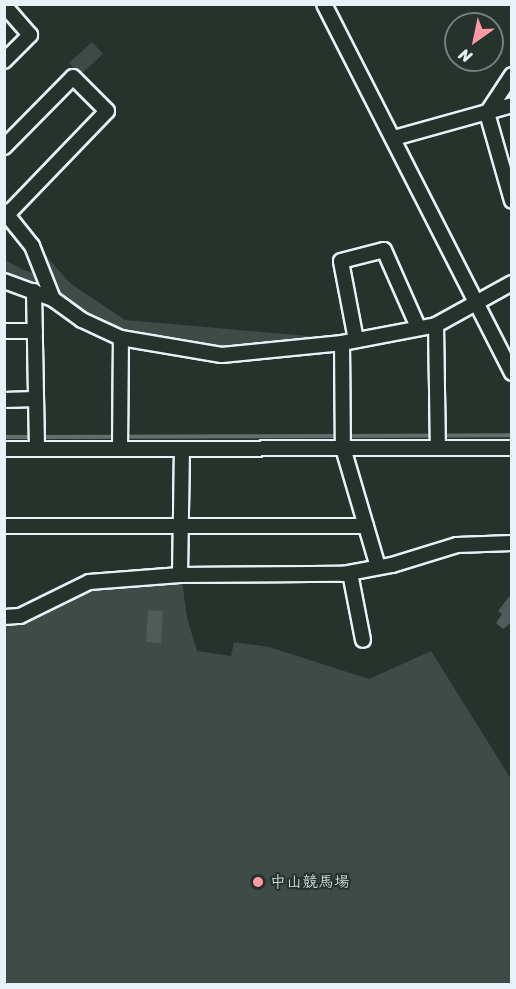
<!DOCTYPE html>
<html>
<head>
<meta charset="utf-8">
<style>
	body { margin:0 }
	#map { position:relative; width:516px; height:989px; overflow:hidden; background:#26332d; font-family:Sriracha,"Klee One",sans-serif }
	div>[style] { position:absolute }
	.green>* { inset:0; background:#3e4b47 }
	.stream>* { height:4px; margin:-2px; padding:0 2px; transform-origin:2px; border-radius:2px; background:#636f6d }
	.building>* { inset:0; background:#505c59 }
	.roads { filter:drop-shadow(2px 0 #e8f1f8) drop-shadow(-2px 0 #e8f1f8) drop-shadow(0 2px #e8f1f8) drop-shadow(0 -2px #e8f1f8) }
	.minor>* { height:14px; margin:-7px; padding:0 7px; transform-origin:7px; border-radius:7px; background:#26332d }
	.dots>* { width:16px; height:16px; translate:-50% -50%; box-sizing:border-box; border:3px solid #26332d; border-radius:50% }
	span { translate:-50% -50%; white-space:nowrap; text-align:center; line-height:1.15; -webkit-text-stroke:4.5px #26332d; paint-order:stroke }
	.poi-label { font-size:16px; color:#e8f1f8 }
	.left { translate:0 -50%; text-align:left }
	.frame { position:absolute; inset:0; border:6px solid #e8f1f8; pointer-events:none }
	.north { position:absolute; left:444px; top:12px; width:60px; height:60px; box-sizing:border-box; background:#26332d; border:2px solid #747f7e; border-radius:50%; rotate:213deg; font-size:16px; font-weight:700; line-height:24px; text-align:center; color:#e8f1f8 }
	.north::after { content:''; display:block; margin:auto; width:21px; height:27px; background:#ff9aa2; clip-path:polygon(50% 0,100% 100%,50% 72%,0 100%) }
</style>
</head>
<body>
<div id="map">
	<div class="green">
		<div style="clip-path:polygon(92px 42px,103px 54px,80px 75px,69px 63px)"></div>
		<div style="clip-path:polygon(39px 248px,70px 283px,125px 320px,330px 338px,224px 347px,192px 345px,117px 330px,5px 273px,4px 259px,23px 270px,49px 276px)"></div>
		<div style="clip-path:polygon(182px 581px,187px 618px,197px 651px,231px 656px,234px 642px,269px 647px,369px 679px,431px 651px,511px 779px,511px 984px,5px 984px,5px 625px,23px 623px,91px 588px)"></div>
	</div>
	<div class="stream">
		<div style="left:347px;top:436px;width:165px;rotate:-0.3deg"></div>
		<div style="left:4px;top:437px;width:30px"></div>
		<div style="left:41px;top:437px;width:299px;rotate:-0.2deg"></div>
	</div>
	<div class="building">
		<div style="clip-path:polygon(512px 593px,512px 622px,503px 629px,496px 623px,502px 614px,498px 611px)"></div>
		<div style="clip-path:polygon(148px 610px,163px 611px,161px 643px,146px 642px)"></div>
	</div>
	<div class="roads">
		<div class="minor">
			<div style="left:324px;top:4px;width:414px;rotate:63deg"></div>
			<div style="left:4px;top:61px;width:37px;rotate:-45deg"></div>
			<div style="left:30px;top:35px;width:37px;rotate:-131deg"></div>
			<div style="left:512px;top:75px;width:45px;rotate:123.3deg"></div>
			<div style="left:487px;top:113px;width:91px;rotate:74.1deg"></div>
			<div style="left:394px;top:138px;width:123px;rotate:-15.6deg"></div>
			<div style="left:4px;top:147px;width:98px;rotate:-45.4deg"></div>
			<div style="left:73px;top:77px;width:48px;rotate:45deg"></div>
			<div style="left:107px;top:111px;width:144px;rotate:133.9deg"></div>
			<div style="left:4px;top:211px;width:45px;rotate:51.3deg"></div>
			<div style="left:32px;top:246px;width:57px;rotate:68.4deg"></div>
			<div style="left:4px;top:281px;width:52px;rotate:20.2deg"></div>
			<div style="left:53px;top:299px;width:36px;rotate:36deg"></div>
			<div style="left:82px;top:320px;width:43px;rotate:24.8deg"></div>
			<div style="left:121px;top:338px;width:102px;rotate:9.6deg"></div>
			<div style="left:222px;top:355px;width:121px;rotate:-5.7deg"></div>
			<div style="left:342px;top:343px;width:96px;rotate:-10.8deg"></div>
			<div style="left:436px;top:325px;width:87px;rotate:-28.9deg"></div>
			<div style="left:34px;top:291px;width:158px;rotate:88.9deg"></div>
			<div style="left:436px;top:325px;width:123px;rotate:89.1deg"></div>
			<div style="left:4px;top:331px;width:31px"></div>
			<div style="left:356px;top:340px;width:80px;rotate:-100.8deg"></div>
			<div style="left:341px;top:261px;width:44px;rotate:-14.3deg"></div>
			<div style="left:384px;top:250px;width:84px;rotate:66.2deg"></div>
			<div style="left:342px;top:343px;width:105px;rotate:89.5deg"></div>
			<div style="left:343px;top:448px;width:124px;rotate:73.6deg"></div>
			<div style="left:4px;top:400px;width:32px;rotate:-2deg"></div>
			<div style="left:4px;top:449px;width:508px;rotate:-0.11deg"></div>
			<div style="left:120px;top:449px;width:111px;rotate:-89.5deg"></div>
			<div style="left:4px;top:526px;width:362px"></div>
			<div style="left:350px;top:573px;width:68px;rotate:79deg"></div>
			<div style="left:180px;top:575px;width:126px;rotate:-89.1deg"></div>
			<div style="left:4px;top:617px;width:16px;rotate:-4deg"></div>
			<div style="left:20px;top:616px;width:77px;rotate:-26.2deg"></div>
			<div style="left:89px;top:582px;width:91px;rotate:-4.4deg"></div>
			<div style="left:180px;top:575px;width:163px;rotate:-0.4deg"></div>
			<div style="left:343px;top:574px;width:50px;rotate:-10.4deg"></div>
			<div style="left:392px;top:565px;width:68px;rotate:-17.1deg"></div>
			<div style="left:457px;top:545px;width:55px;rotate:-2.1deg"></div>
		</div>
	</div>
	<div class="dots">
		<div style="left:258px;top:882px;background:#ff9aa2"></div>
	</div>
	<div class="poi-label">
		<span class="left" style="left:270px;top:882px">中山競馬場</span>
	</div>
	<div class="frame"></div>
	<div class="north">N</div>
</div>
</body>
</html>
